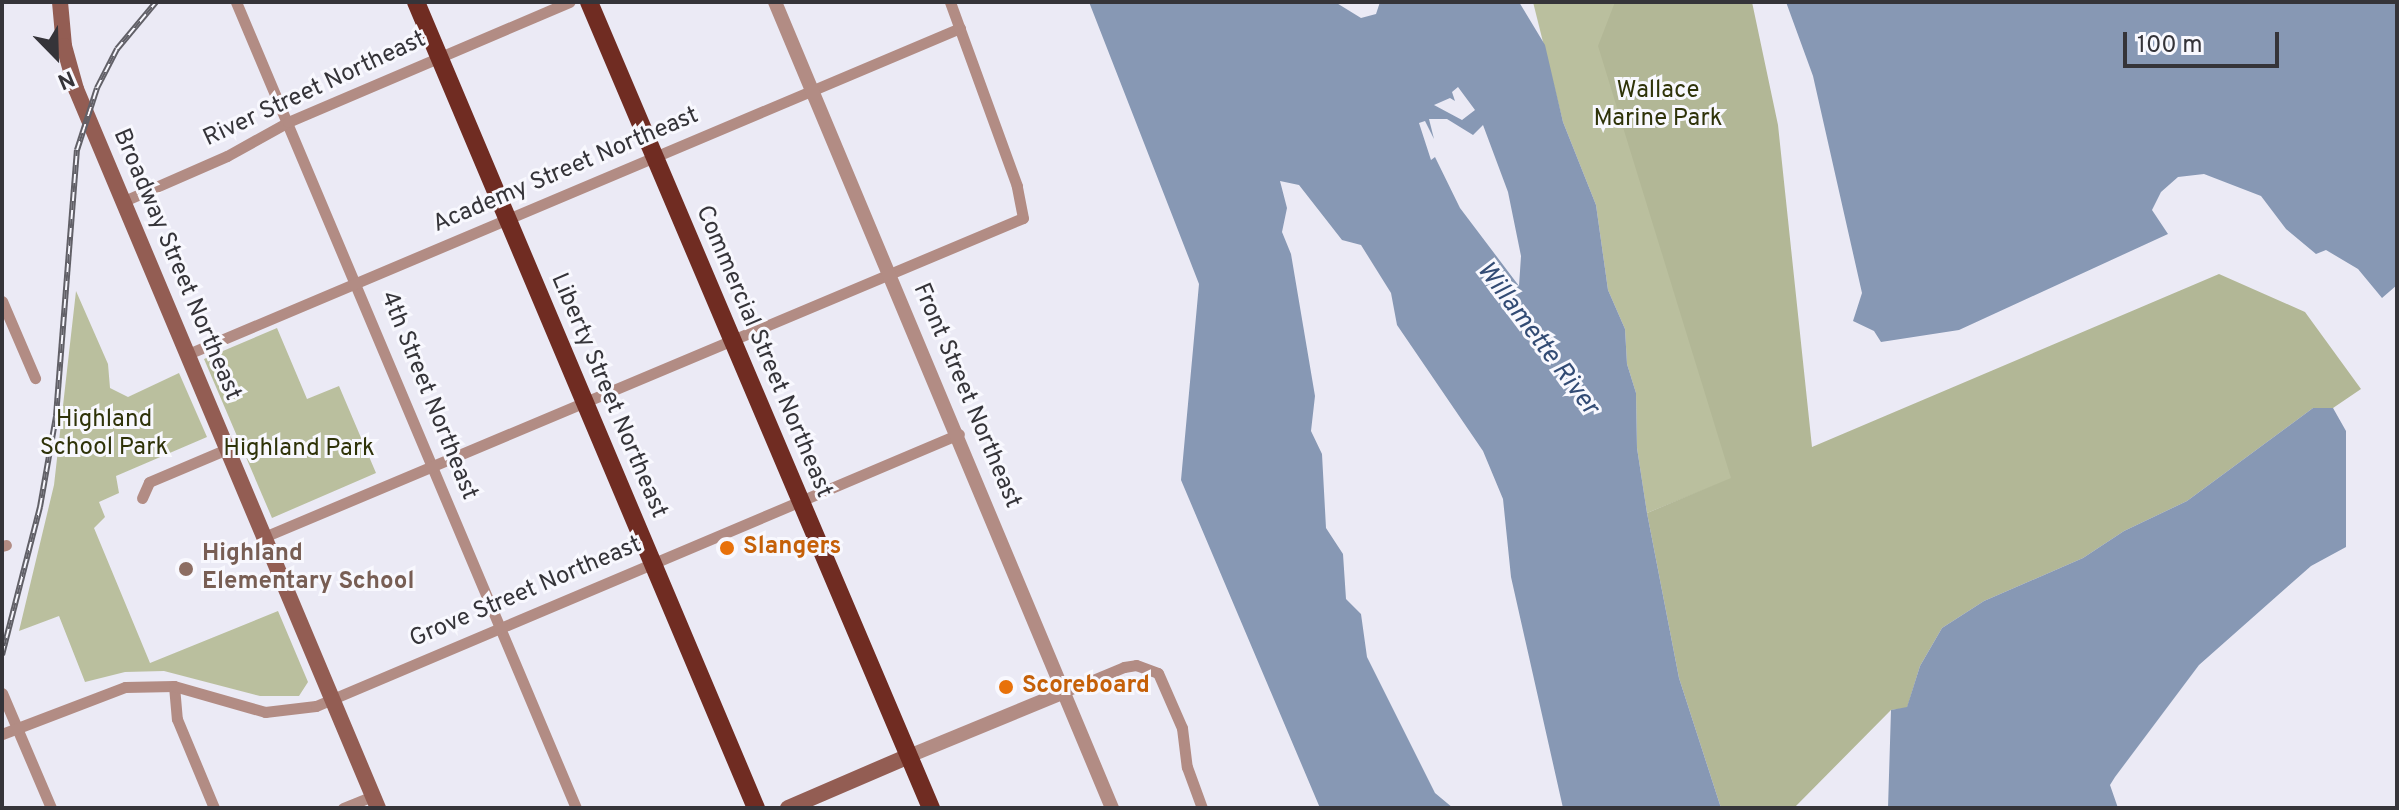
<!DOCTYPE html>
<html>
<head>
<meta charset="utf-8">
<style>
	body { margin:0 }
	#map { position:relative; width:2399px; height:810px; overflow:hidden; background:#ebeaf5; font-family:Overpass,sans-serif }
	div>[style] { position:absolute }
	.green>* { inset:0; background:#babf9e }
	.forest>* { inset:0; background:#b2b796 }
	.water>* { inset:0; background:#8798b4 }
	.minor>* { height:11px; margin:-5.5px; padding:0 5.5px; transform-origin:5.5px; border-radius:5.5px; background:#b28c84 }
	.tertiary>* { height:14px; margin:-7px; padding:0 7px; transform-origin:7px; border-radius:7px; background:#b28c84 }
	.secondary>* { height:16px; margin:-8px; padding:0 8px; transform-origin:8px; border-radius:8px; background:#935d53 }
	.trunk>* { height:18px; margin:-9px; padding:0 9px; transform-origin:9px; border-radius:9px; background:#702c22 }
	.rail>* { height:6px; margin-top:-3px; transform-origin:0; background:repeating-linear-gradient(90deg,#f8f8fe 0 9px,#616067 0 18px); box-sizing:border-box; border-block:2px solid #616067 }
	.dots>* { width:22px; height:22px; translate:-50% -50%; box-sizing:border-box; border:4px solid #f8f8fe; border-radius:50% }
	span { translate:-50% -50%; white-space:nowrap; text-align:center; line-height:1.15; -webkit-text-stroke:6px #f8f8fe; paint-order:stroke }
	.street-label { font-size:24px; color:#353439 }
	.park-label { font-size:24px; color:#2f3309 }
	.food-label { font-size:24px; color:#c56008; font-weight:700 }
	.left { translate:0 -50%; text-align:left }
	.education-label { font-size:24px; color:#785e54; font-weight:700 }
	.water-label { font-size:26px; color:#324b74; font-style:italic }
	.frame { position:absolute; inset:0; border:4px solid #353439; pointer-events:none }
	.north { position:absolute; left:16px; top:16px; width:80px; height:80px; -webkit-text-stroke:6px #f8f8fe; paint-order:stroke; rotate:157deg; font-size:22px; font-weight:700; line-height:32px; text-align:center; color:#353439 }
	.north::after { content:''; display:block; margin:auto; width:28px; height:36px; background:#353439; clip-path:polygon(50% 0,100% 100%,50% 72%,0 100%) }
	.scale { position:absolute; left:2123px; top:32px; width:156px; height:36px; box-sizing:border-box; border:4px solid #353439; border-top:0; padding-left:10px; font-size:24px; line-height:28px; white-space:nowrap; color:#353439; -webkit-text-stroke:6px #f8f8fe; paint-order:stroke }
</style>
</head>
<body>
<div id="map">
	<div class="green">
		<div style="clip-path:polygon(1533px 2px,1725px 2px,1731px 479px,1647px 513px,1637px 448px,1636px 393px,1627px 364px,1625px 329px,1608px 290px,1596px 205px,1563px 122px)"></div>
		<div style="clip-path:polygon(76px 291px,108px 364px,110px 388px,128px 397px,179px 373px,207px 437px,116px 476px,119px 493px,99px 502px,105px 517px,94px 528px,150px 663px,278px 611px,308px 682px,299px 696px,260px 696px,164px 671px,125px 672px,85px 682px,59px 616px,19px 631px,54px 485px)"></div>
		<div style="clip-path:polygon(277px 328px,307px 399px,339px 386px,376px 473px,272px 518px,204px 359px)"></div>
	</div>
	<div class="forest">
		<div style="clip-path:polygon(1615px 2px,1752px 2px,1778px 125px,1812px 447px,2219px 274px,2305px 312px,2361px 389px,2333px 408px,2313px 408px,2187px 501px,2124px 531px,2083px 558px,1984px 601px,1942px 628px,1920px 666px,1907px 708px,1891px 710px,1794px 808px,1721px 808px,1679px 678px,1647px 513px,1731px 478px,1598px 46px)"></div>
	</div>
	<div class="water">
		<div style="clip-path:polygon(evenodd,1089px 2px,1335px 2px,1361px 18px,1376px 14px,1380px 2px,1519px 2px,1545px 45px,1563px 122px,1596px 205px,1608px 290px,1625px 329px,1627px 364px,1636px 393px,1637px 448px,1647px 513px,1679px 678px,1721px 808px,1563px 808px,1511px 577px,1503px 499px,1483px 451px,1397px 325px,1391px 293px,1361px 245px,1342px 240px,1299px 185px,1280px 181px,1287px 208px,1282px 232px,1291px 254px,1315px 396px,1311px 431px,1322px 454px,1326px 528px,1343px 554px,1346px 599px,1361px 614px,1367px 657px,1435px 793px,1453px 808px,1320px 808px,1181px 480px,1199px 284px,1089px 2px,1458px 87px,1475px 110px,1462px 120px,1434px 105px,1450px 98px,1455px 101px,1452px 92px,1458px 87px,1089px 2px,1429px 119px,1447px 119px,1473px 135px,1483px 125px,1508px 192px,1521px 256px,1519px 286px,1460px 208px,1435px 157px,1431px 160px,1419px 123px,1425px 121px,1434px 139px,1429px 119px)"></div>
		<div style="clip-path:polygon(1786px 2px,2397px 2px,2397px 285px,2382px 298px,2358px 269px,2326px 250px,2316px 254px,2286px 229px,2261px 196px,2204px 174px,2178px 177px,2161px 192px,2152px 210px,2168px 234px,1959px 330px,1881px 342px,1874px 331px,1853px 321px,1862px 293px,1813px 76px)"></div>
		<div style="clip-path:polygon(2313px 408px,2333px 408px,2346px 431px,2346px 547px,2311px 566px,2199px 665px,2115px 777px,2110px 785px,2118px 808px,1888px 808px,1891px 710px,1907px 707px,1920px 666px,1942px 628px,1984px 601px,2083px 558px,2124px 531px,2187px 501px)"></div>
	</div>
	<div class="minor">
		<div style="left:236px;top:2px;width:875px;rotate:67.13deg"></div>
		<div style="left:124px;top:201px;width:112px;rotate:-23.6deg"></div>
		<div style="left:227px;top:156px;width:70px;rotate:-29.1deg"></div>
		<div style="left:288px;top:122px;width:306px;rotate:-23.1deg"></div>
		<div style="left:2px;top:301px;width:84px;rotate:66.8deg"></div>
		<div style="left:188px;top:354px;width:838px;rotate:-22.89deg"></div>
		<div style="left:142px;top:498px;width:17px;rotate:-66deg"></div>
		<div style="left:149px;top:482px;width:85px;rotate:-22.9deg"></div>
		<div style="left:264px;top:537px;width:823px;rotate:-22.8deg"></div>
		<div style="left:1023px;top:218px;width:33px;rotate:-101deg"></div>
		<div style="left:1017px;top:186px;width:196px;rotate:-110deg"></div>
		<div style="left:2px;top:546px;width:4px;rotate:-14deg"></div>
		<div style="left:174px;top:686px;width:33px;rotate:85deg"></div>
		<div style="left:177px;top:719px;width:96px;rotate:67.4deg"></div>
		<div style="left:1064px;top:692px;width:65px;rotate:-22.6deg"></div>
		<div style="left:1124px;top:667px;width:12px;rotate:-9deg"></div>
		<div style="left:1136px;top:665px;width:23px;rotate:20deg"></div>
		<div style="left:1158px;top:673px;width:60px;rotate:66.4deg"></div>
		<div style="left:1182px;top:728px;width:39px;rotate:83deg"></div>
		<div style="left:1187px;top:767px;width:44px;rotate:69.9deg"></div>
		<div style="left:2px;top:693px;width:125px;rotate:66.9deg"></div>
		<div style="left:2px;top:734px;width:132px;rotate:-20.9deg"></div>
		<div style="left:125px;top:687px;width:49px;rotate:-1.2deg"></div>
		<div style="left:174px;top:686px;width:95px;rotate:15.9deg"></div>
		<div style="left:265px;top:712px;width:51px;rotate:-6.7deg"></div>
		<div style="left:316px;top:706px;width:698px;rotate:-22.93deg"></div>
		<div style="left:343px;top:808px;width:32px;rotate:-22deg"></div>
	</div>
	<div class="tertiary">
		<div style="left:775px;top:2px;width:874px;rotate:67.31deg"></div>
		<div style="left:909px;top:756px;width:168px;rotate:-22.4deg"></div>
	</div>
	<div class="secondary">
		<div style="left:60px;top:2px;width:44px;rotate:84.8deg"></div>
		<div style="left:64px;top:46px;width:45px;rotate:74.4deg"></div>
		<div style="left:76px;top:89px;width:780px;rotate:67.22deg"></div>
		<div style="left:788px;top:808px;width:132px;rotate:-23.3deg"></div>
	</div>
	<div class="trunk">
		<div style="left:416px;top:2px;width:875px;rotate:67.13deg"></div>
		<div style="left:589px;top:2px;width:876px;rotate:67.01deg"></div>
	</div>
	<div class="rail">
		<div style="left:2px;top:655px;width:153px;rotate:-75.6deg"></div>
		<div style="left:40px;top:507px;width:92px;rotate:-80deg"></div>
		<div style="left:56px;top:416px;width:267px;rotate:-85.5deg"></div>
		<div style="left:77px;top:150px;width:65px;rotate:-72.1deg"></div>
		<div style="left:97px;top:88px;width:44px;rotate:-62.9deg"></div>
		<div style="left:117px;top:49px;width:61px;rotate:-50.3deg"></div>
	</div>
	<div class="dots">
		<div style="left:727px;top:548px;background:#e8710a"></div>
		<div style="left:186px;top:569px;background:#8d6e63"></div>
		<div style="left:1006px;top:687px;background:#e8710a"></div>
	</div>
	<div class="street-label">
		<span style="left:315px;top:90px;rotate:-25deg">River Street Northeast</span>
		<span style="left:566px;top:171px;rotate:-23deg">Academy Street Northeast</span>
		<span style="left:176px;top:265px;rotate:67deg">Broadway Street Northeast</span>
		<span style="left:763px;top:352px;rotate:67deg">Commercial Street Northeast</span>
		<span style="left:428px;top:396px;rotate:68deg">4th Street Northeast</span>
		<span style="left:608px;top:396px;rotate:67deg">Liberty Street Northeast</span>
		<span style="left:966px;top:396px;rotate:67deg">Front Street Northeast</span>
		<span style="left:526px;top:593px;rotate:-23deg">Grove Street Northeast</span>
	</div>
	<div class="park-label">
		<span style="left:1658px;top:106px">Wallace<br>Marine Park</span>
		<span style="left:104px;top:435px">Highland<br>School Park</span>
		<span style="left:299px;top:450px">Highland Park</span>
	</div>
	<div class="food-label">
		<span class="left" style="left:743px;top:548px">Slangers</span>
		<span class="left" style="left:1022px;top:687px">Scoreboard</span>
	</div>
	<div class="education-label">
		<span class="left" style="left:202px;top:569px">Highland<br>Elementary School</span>
	</div>
	<div class="water-label">
		<span style="left:1537px;top:339px;rotate:53deg">Willamette River</span>
	</div>
	<div class="frame"></div>
	<div class="north">N</div>
	<div class="scale">100 m</div>
</div>
</body>
</html>
